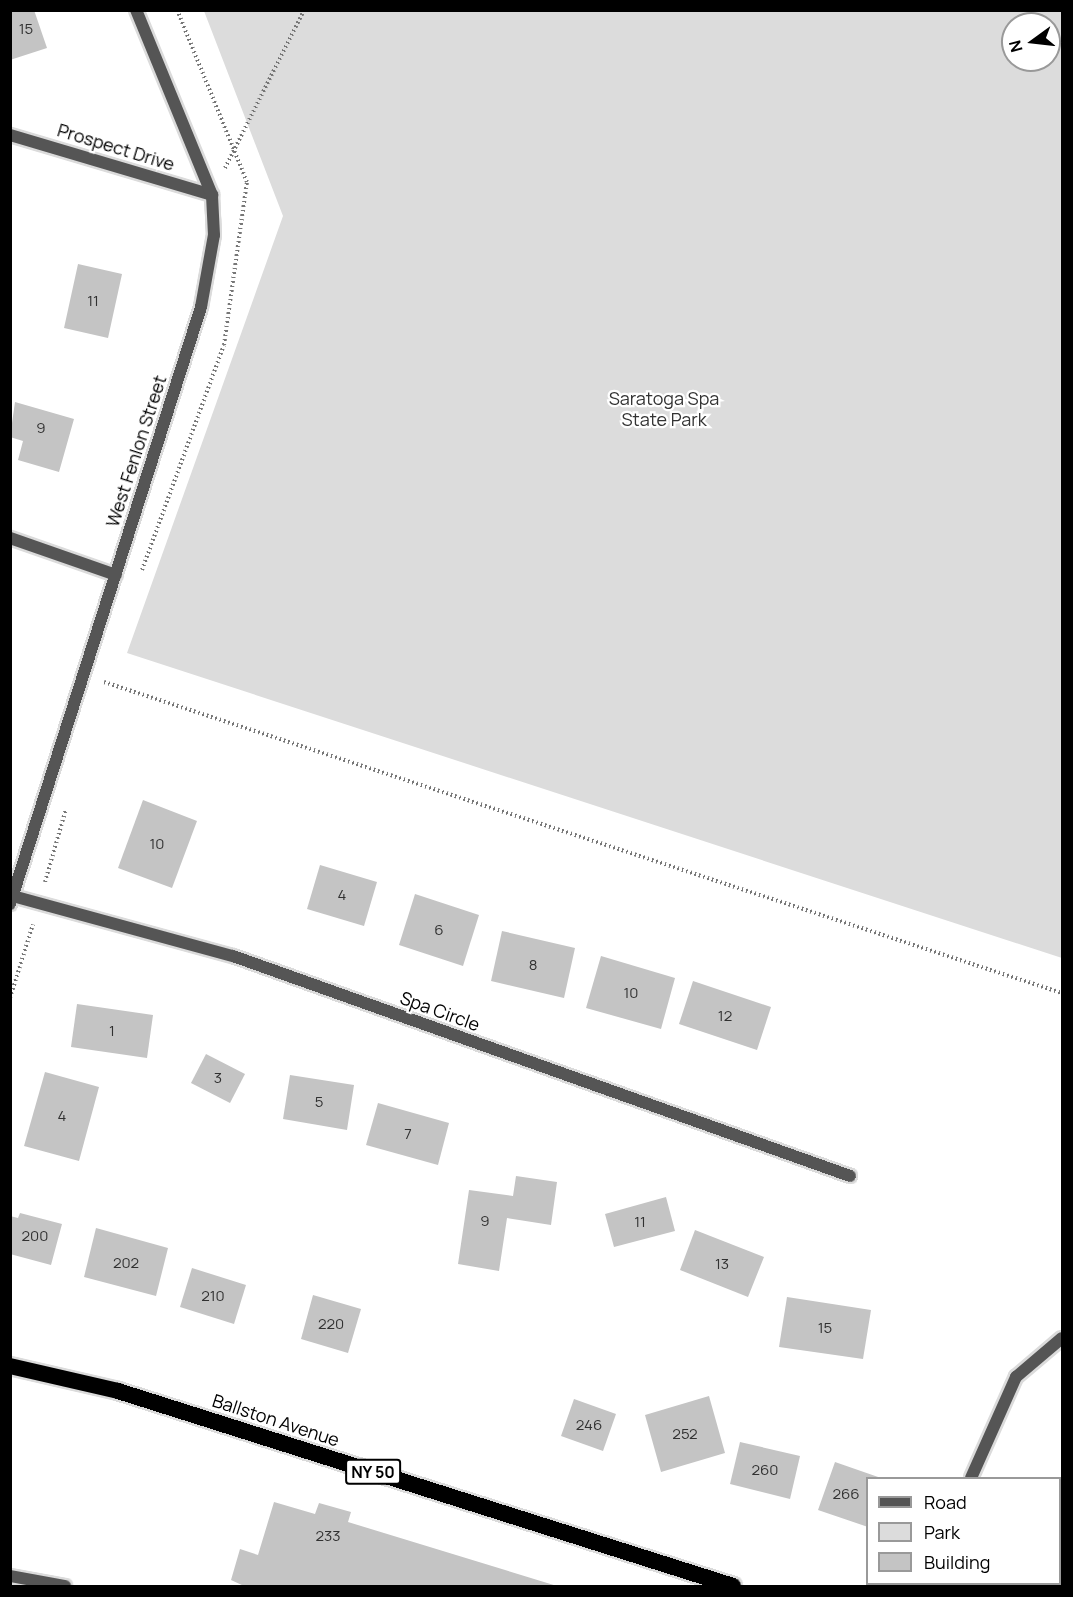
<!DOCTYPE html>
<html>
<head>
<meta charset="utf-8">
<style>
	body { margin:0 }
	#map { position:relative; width:1073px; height:1597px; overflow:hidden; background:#fff; font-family:Manrope,sans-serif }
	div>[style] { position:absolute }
	.green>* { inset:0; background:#dcdcdc }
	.building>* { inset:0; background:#c4c4c4 }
	.path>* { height:4px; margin-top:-2px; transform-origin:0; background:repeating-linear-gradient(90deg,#777 0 1.5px,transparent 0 4.5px) }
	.roads { filter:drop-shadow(2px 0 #dbdbdb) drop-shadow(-2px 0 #dbdbdb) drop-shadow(0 2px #dbdbdb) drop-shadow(0 -2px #dbdbdb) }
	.service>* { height:12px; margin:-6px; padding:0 6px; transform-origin:6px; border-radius:6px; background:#555 }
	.minor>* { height:12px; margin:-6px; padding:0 6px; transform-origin:6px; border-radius:6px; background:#555 }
	.tertiary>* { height:12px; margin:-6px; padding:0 6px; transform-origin:6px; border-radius:6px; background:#555 }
	.trunk>* { height:16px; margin:-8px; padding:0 8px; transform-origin:8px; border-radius:8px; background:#000 }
	span { translate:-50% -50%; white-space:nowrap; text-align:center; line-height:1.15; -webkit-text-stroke:4.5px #fff; paint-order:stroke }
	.number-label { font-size:15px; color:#313131 }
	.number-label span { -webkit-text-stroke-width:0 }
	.shield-label span { padding:2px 4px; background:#fff; border:2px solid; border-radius:4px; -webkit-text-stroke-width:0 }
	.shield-label { font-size:16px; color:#000; font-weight:700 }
	.street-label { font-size:18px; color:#000 }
	.park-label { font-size:18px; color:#333 }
	.frame { position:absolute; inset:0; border:12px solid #000; pointer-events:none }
	.legend { position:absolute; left:866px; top:1477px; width:195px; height:108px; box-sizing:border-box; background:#fff; border:2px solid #999; margin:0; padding:8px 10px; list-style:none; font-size:18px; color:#000 }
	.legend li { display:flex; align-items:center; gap:12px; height:30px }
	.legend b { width:30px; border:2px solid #999 }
	.north { position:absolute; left:1001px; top:12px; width:60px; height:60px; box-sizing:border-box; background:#fff; border:2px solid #999; border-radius:50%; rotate:255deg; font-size:16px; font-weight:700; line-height:24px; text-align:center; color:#000 }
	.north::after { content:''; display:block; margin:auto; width:21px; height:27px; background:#000; clip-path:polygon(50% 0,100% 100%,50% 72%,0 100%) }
</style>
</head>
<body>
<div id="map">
	<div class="green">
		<div style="clip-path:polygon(evenodd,204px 11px,1062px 11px,1062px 958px,127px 653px,283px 216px,204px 11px,1013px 24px,1049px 24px,1049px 60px,1013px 60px,1013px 24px)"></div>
	</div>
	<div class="building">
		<div style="clip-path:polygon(10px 10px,34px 10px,47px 48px,10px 60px)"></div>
		<div style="clip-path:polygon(78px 264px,122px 274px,108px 338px,64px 328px)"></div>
		<div style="clip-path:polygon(15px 402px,74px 419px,59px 472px,18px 460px,23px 441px,10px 437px)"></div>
		<div style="clip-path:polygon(143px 800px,197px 821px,172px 888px,118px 868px)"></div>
		<div style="clip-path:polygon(320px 865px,377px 882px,364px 926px,307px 909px)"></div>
		<div style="clip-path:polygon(415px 894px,479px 915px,463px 966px,399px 945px)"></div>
		<div style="clip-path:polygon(502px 931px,575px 948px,564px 998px,491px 981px)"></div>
		<div style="clip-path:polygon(601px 956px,675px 978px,661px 1029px,586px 1008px)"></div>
		<div style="clip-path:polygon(693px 981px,771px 1007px,757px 1050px,679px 1024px)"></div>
		<div style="clip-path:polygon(77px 1004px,153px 1015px,147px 1058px,71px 1047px)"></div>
		<div style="clip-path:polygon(206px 1054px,245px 1074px,230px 1103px,191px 1083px)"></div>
		<div style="clip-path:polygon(45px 1072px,99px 1087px,79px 1161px,24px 1146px)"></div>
		<div style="clip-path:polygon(290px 1075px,354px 1085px,347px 1130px,283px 1119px)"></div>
		<div style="clip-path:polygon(378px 1103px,449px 1123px,438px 1165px,366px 1145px)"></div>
		<div style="clip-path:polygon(516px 1176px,557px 1182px,551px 1225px,507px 1218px,499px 1271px,458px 1264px,469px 1190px,513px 1196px)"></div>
		<div style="clip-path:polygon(666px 1197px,675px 1231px,614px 1247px,605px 1214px)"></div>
		<div style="clip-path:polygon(20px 1213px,62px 1224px,51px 1265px,10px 1254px,10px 1216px,18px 1218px)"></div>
		<div style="clip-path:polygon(96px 1228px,168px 1248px,156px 1296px,84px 1277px)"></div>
		<div style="clip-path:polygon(695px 1230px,764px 1257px,748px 1297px,680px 1270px)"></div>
		<div style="clip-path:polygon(192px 1268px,246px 1285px,234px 1324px,180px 1307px)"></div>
		<div style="clip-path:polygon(313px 1295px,361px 1309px,348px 1353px,301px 1339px)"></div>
		<div style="clip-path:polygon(787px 1297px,871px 1310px,863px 1359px,779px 1347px)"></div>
		<div style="clip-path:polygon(709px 1396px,725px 1453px,661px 1472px,645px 1415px)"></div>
		<div style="clip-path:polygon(574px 1399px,616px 1414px,603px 1451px,561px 1436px)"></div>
		<div style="clip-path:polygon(740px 1442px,800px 1456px,790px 1499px,730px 1484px)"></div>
		<div style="clip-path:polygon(835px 1462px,881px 1478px,868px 1478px,868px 1527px,818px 1510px)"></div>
		<div style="clip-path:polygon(274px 1502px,315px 1514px,319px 1503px,351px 1512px,348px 1522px,557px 1586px,244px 1586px,231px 1580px,240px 1549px,258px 1555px)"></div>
	</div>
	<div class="path">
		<div style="left:225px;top:168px;width:177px;rotate:-63.4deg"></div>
		<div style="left:142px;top:570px;width:239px;rotate:-70deg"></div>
		<div style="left:224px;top:345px;width:165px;rotate:-82deg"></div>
		<div style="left:247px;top:182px;width:186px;rotate:-112.1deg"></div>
		<div style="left:104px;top:682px;width:1007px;rotate:17.99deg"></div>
		<div style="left:45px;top:882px;width:76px;rotate:-74deg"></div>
		<div style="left:10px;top:998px;width:77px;rotate:-72.7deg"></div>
	</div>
	<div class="roads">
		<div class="service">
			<div style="left:971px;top:1478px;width:111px;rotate:-66deg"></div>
			<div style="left:1016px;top:1377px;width:60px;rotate:-40.3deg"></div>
			<div style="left:10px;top:1576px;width:56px;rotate:10.3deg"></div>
			<div style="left:932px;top:1586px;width:2px;rotate:-63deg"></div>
		</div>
		<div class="minor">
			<div style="left:10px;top:135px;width:211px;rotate:16.5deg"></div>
			<div style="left:10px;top:538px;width:112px;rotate:19.2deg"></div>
			<div style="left:13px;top:896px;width:228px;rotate:15.3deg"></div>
			<div style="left:233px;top:956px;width:655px;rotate:19.62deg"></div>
		</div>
		<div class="tertiary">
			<div style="left:10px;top:904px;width:627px;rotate:-72.26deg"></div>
			<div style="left:201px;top:307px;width:73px;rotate:-79.8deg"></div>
			<div style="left:214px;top:235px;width:40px;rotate:-92.9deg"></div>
			<div style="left:212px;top:195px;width:200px;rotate:-112.3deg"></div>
		</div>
		<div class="trunk">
			<div style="left:10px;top:1366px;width:111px;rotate:13deg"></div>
			<div style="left:118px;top:1391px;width:645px;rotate:17.59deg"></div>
		</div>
	</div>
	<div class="number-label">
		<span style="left:26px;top:29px">15</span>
		<span style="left:93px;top:301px">11</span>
		<span style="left:41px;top:428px">9</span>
		<span style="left:157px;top:844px">10</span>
		<span style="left:342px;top:895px">4</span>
		<span style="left:439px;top:930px">6</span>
		<span style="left:533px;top:965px">8</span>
		<span style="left:631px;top:993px">10</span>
		<span style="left:725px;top:1016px">12</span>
		<span style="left:112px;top:1031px">1</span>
		<span style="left:218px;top:1078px">3</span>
		<span style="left:319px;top:1102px">5</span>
		<span style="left:62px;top:1116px">4</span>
		<span style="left:408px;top:1134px">7</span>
		<span style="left:485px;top:1221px">9</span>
		<span style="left:640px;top:1222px">11</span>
		<span style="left:35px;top:1236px">200</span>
		<span style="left:126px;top:1263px">202</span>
		<span style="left:722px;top:1264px">13</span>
		<span style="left:213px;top:1296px">210</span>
		<span style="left:331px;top:1324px">220</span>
		<span style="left:825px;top:1328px">15</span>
		<span style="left:589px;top:1425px">246</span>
		<span style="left:685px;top:1434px">252</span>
		<span style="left:765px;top:1470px">260</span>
		<span style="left:846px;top:1494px">266</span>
		<span style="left:328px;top:1536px">233</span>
	</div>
	<div class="shield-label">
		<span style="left:373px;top:1472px">NY 50</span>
	</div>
	<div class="street-label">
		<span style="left:116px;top:147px;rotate:17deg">Prospect Drive</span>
		<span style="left:136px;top:451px;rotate:-72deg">West Fenlon Street</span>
		<span style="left:440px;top:1011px;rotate:20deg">Spa Circle</span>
		<span style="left:276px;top:1420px;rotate:18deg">Ballston Avenue</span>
	</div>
	<div class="park-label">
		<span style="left:664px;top:409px">Saratoga Spa<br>State Park</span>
	</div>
	<div class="frame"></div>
	<ul class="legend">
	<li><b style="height:8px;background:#555"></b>Road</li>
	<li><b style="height:16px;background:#dcdcdc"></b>Park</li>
	<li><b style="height:16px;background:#c4c4c4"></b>Building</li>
	</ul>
	<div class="north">N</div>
</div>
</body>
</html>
